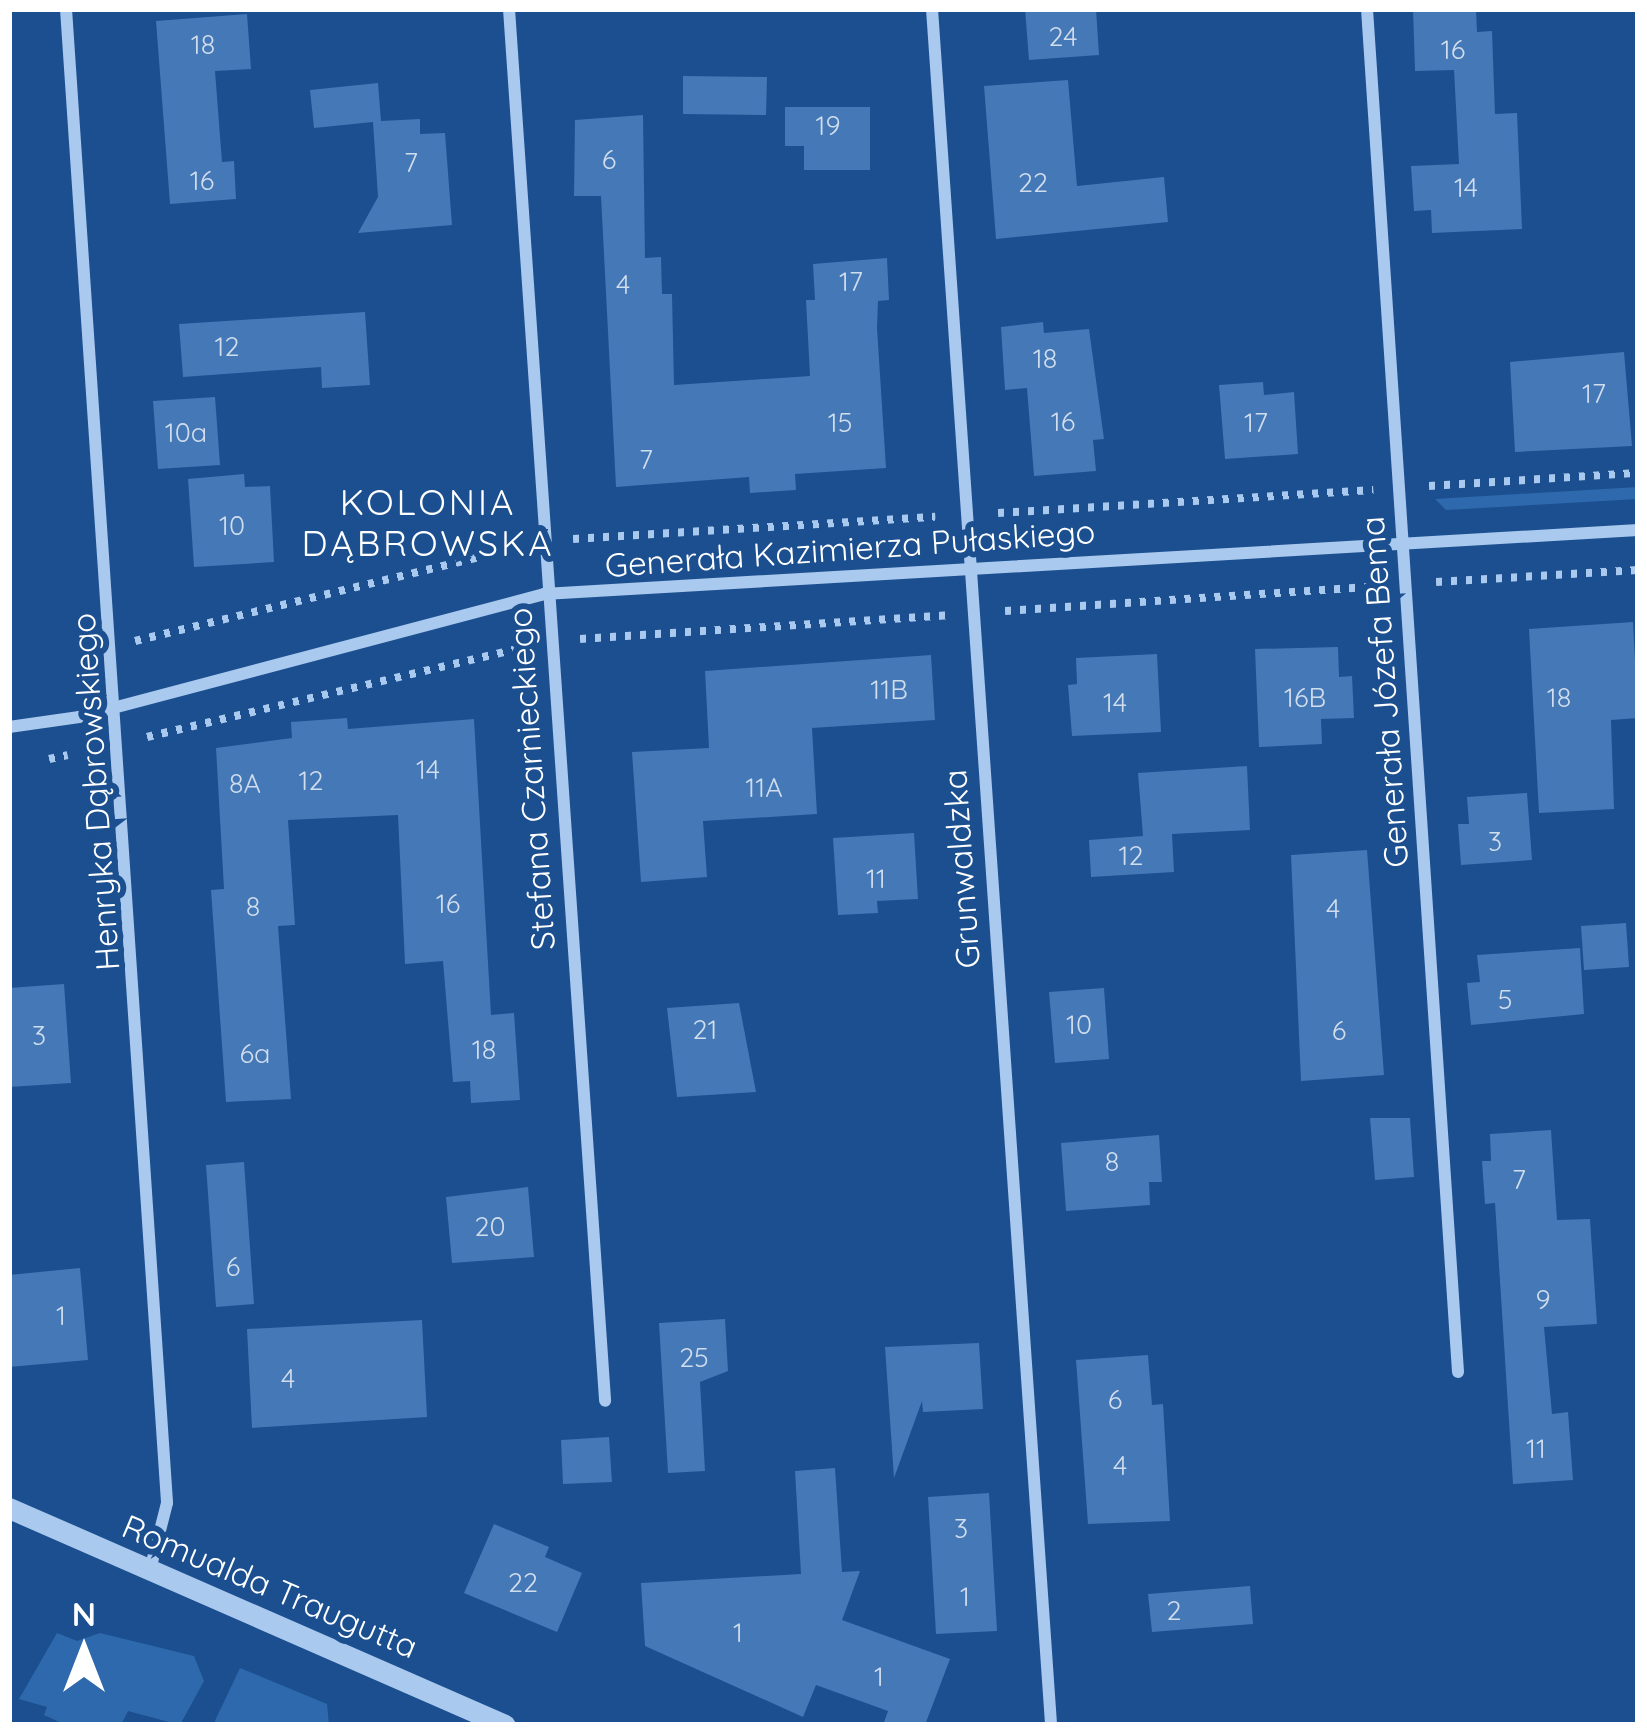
<!DOCTYPE html>
<html>
<head>
<meta charset="utf-8">
<style>
	body { margin:0 }
	#map { position:relative; width:1647px; height:1734px; overflow:hidden; background:#1b4f8f; font-family:Quicksand,sans-serif }
	div>[style] { position:absolute }
	.green>* { inset:0; background:#2e69ad }
	.building>* { inset:0; background:#4478b7 }
	.path>* { height:8px; margin-top:-4px; transform-origin:0; background:repeating-linear-gradient(90deg,#a9c9ee 0 6px,transparent 0 15px) }
	.minor>* { height:12px; margin:-6px; padding:0 6px; transform-origin:6px; border-radius:6px; background:#a9c9ee }
	.tertiary>* { height:21px; margin:-10.5px; padding:0 10.5px; transform-origin:10.5px; border-radius:10.5px; background:#a9c9ee }
	span { translate:-50% -50%; white-space:nowrap; text-align:center; line-height:1.15; -webkit-text-stroke:12px #1b4f8f; paint-order:stroke }
	.number-label { font-size:27px; color:#d0dded }
	.number-label span { -webkit-text-stroke-width:0 }
	.street-label { font-size:33px; color:#fff }
	.neighbourhood-label { font-size:36px; color:#fff; letter-spacing:3px }
	.frame { position:absolute; inset:0; border:12px solid #fff; pointer-events:none }
	.north { position:absolute; left:24px; top:1590px; width:120px; height:120px; -webkit-text-stroke:9px #1b4f8f; paint-order:stroke; rotate:0deg; font-size:33px; font-weight:700; line-height:48px; text-align:center; color:#fff }
	.north::after { content:''; display:block; margin:auto; width:42px; height:54px; background:#fff; clip-path:polygon(50% 0,100% 100%,50% 72%,0 100%) }
</style>
</head>
<body>
<div id="map">
	<div class="green">
		<div style="clip-path:polygon(1638px 487px,1638px 499px,1446px 510px,1435px 499px)"></div>
		<div style="clip-path:polygon(57px 1633px,77px 1641px,100px 1633px,194px 1656px,204px 1681px,180px 1725px,128px 1711px,121px 1725px,66px 1725px,44px 1715px,47px 1707px,19px 1699px)"></div>
		<div style="clip-path:polygon(240px 1668px,327px 1704px,329px 1725px,213px 1725px)"></div>
	</div>
	<div class="building">
		<div style="clip-path:polygon(1025px 9px,1096px 9px,1099px 55px,1029px 60px)"></div>
		<div style="clip-path:polygon(1413px 9px,1476px 9px,1477px 32px,1492px 31px,1495px 114px,1517px 113px,1522px 229px,1432px 233px,1431px 210px,1414px 211px,1411px 166px,1459px 164px,1454px 70px,1415px 71px)"></div>
		<div style="clip-path:polygon(247px 14px,251px 69px,215px 71px,222px 162px,234px 161px,236px 199px,170px 204px,156px 21px)"></div>
		<div style="clip-path:polygon(683px 76px,767px 77px,766px 115px,683px 114px)"></div>
		<div style="clip-path:polygon(1068px 80px,1077px 186px,1164px 177px,1168px 222px,996px 239px,984px 86px)"></div>
		<div style="clip-path:polygon(378px 83px,381px 121px,420px 119px,420px 134px,445px 133px,452px 225px,358px 233px,378px 197px,373px 122px,314px 128px,310px 90px)"></div>
		<div style="clip-path:polygon(785px 107px,870px 107px,870px 170px,804px 170px,804px 146px,785px 146px)"></div>
		<div style="clip-path:polygon(643px 115px,645px 258px,661px 257px,662px 294px,672px 294px,674px 385px,810px 376px,806px 300px,815px 300px,813px 264px,887px 258px,889px 300px,878px 301px,877px 328px,886px 468px,795px 474px,796px 490px,750px 493px,749px 477px,616px 487px,601px 196px,574px 196px,575px 120px)"></div>
		<div style="clip-path:polygon(365px 312px,370px 385px,322px 388px,321px 367px,183px 377px,179px 324px)"></div>
		<div style="clip-path:polygon(1043px 322px,1044px 333px,1089px 329px,1104px 439px,1093px 440px,1096px 471px,1034px 476px,1027px 388px,1005px 390px,1001px 327px)"></div>
		<div style="clip-path:polygon(1624px 352px,1632px 446px,1515px 452px,1510px 362px)"></div>
		<div style="clip-path:polygon(1263px 382px,1264px 395px,1294px 392px,1298px 454px,1225px 459px,1219px 385px)"></div>
		<div style="clip-path:polygon(215px 397px,220px 465px,158px 469px,153px 401px)"></div>
		<div style="clip-path:polygon(244px 474px,245px 487px,270px 486px,274px 562px,194px 567px,188px 479px)"></div>
		<div style="clip-path:polygon(1633px 622px,1638px 718px,1611px 720px,1614px 809px,1539px 813px,1529px 629px)"></div>
		<div style="clip-path:polygon(1338px 647px,1339px 677px,1352px 676px,1354px 718px,1321px 719px,1322px 744px,1259px 747px,1255px 649px)"></div>
		<div style="clip-path:polygon(1157px 654px,1161px 732px,1072px 736px,1068px 685px,1077px 684px,1076px 658px)"></div>
		<div style="clip-path:polygon(931px 655px,935px 720px,812px 728px,817px 814px,703px 821px,707px 877px,641px 882px,632px 752px,709px 748px,705px 671px)"></div>
		<div style="clip-path:polygon(347px 718px,348px 729px,474px 719px,491px 1015px,514px 1013px,520px 1100px,471px 1103px,470px 1081px,453px 1082px,443px 961px,405px 964px,398px 815px,288px 820px,295px 925px,278px 926px,291px 1099px,226px 1102px,211px 890px,224px 889px,216px 748px,292px 738px,291px 722px)"></div>
		<div style="clip-path:polygon(1247px 766px,1250px 830px,1172px 834px,1174px 872px,1091px 877px,1089px 840px,1143px 836px,1138px 773px)"></div>
		<div style="clip-path:polygon(1527px 793px,1532px 860px,1461px 865px,1458px 824px,1469px 824px,1467px 797px)"></div>
		<div style="clip-path:polygon(914px 833px,918px 899px,877px 901px,878px 913px,838px 915px,833px 838px)"></div>
		<div style="clip-path:polygon(1367px 850px,1384px 1075px,1301px 1081px,1291px 855px)"></div>
		<div style="clip-path:polygon(1626px 923px,1629px 967px,1584px 970px,1581px 926px)"></div>
		<div style="clip-path:polygon(1580px 948px,1584px 1014px,1471px 1025px,1467px 983px,1480px 982px,1477px 955px)"></div>
		<div style="clip-path:polygon(64px 984px,71px 1083px,9px 1087px,9px 988px)"></div>
		<div style="clip-path:polygon(1104px 988px,1109px 1059px,1055px 1063px,1049px 992px)"></div>
		<div style="clip-path:polygon(739px 1003px,756px 1092px,677px 1097px,667px 1008px)"></div>
		<div style="clip-path:polygon(1370px 1118px,1410px 1118px,1414px 1177px,1375px 1180px)"></div>
		<div style="clip-path:polygon(1551px 1130px,1557px 1220px,1590px 1219px,1597px 1324px,1544px 1327px,1552px 1414px,1568px 1412px,1573px 1480px,1513px 1484px,1495px 1203px,1485px 1204px,1482px 1161px,1491px 1161px,1490px 1134px)"></div>
		<div style="clip-path:polygon(1159px 1135px,1162px 1182px,1149px 1182px,1150px 1205px,1066px 1211px,1061px 1143px)"></div>
		<div style="clip-path:polygon(244px 1162px,254px 1304px,216px 1307px,206px 1165px)"></div>
		<div style="clip-path:polygon(528px 1187px,534px 1257px,452px 1263px,446px 1197px)"></div>
		<div style="clip-path:polygon(80px 1268px,88px 1360px,9px 1367px,9px 1275px)"></div>
		<div style="clip-path:polygon(725px 1319px,728px 1371px,700px 1382px,705px 1471px,668px 1473px,659px 1323px)"></div>
		<div style="clip-path:polygon(422px 1320px,427px 1417px,252px 1428px,247px 1329px)"></div>
		<div style="clip-path:polygon(979px 1343px,983px 1409px,923px 1412px,922px 1401px,894px 1478px,885px 1347px)"></div>
		<div style="clip-path:polygon(1148px 1355px,1152px 1405px,1163px 1404px,1170px 1521px,1088px 1524px,1076px 1360px)"></div>
		<div style="clip-path:polygon(609px 1437px,612px 1482px,563px 1484px,561px 1440px)"></div>
		<div style="clip-path:polygon(835px 1468px,842px 1572px,860px 1571px,842px 1620px,950px 1659px,925px 1725px,883px 1725px,888px 1711px,816px 1685px,803px 1717px,645px 1646px,641px 1583px,801px 1574px,795px 1471px)"></div>
		<div style="clip-path:polygon(989px 1493px,997px 1631px,936px 1634px,928px 1497px)"></div>
		<div style="clip-path:polygon(494px 1524px,549px 1547px,545px 1557px,582px 1573px,557px 1632px,464px 1593px)"></div>
		<div style="clip-path:polygon(1250px 1586px,1253px 1624px,1152px 1632px,1148px 1594px)"></div>
	</div>
	<div class="path">
		<div style="left:1429px;top:486px;width:209px;rotate:-3.6deg"></div>
		<div style="left:998px;top:513px;width:376px;rotate:-3.5deg"></div>
		<div style="left:573px;top:539px;width:363px;rotate:-3.5deg"></div>
		<div style="left:1436px;top:582px;width:202px;rotate:-3.4deg"></div>
		<div style="left:1005px;top:611px;width:375px;rotate:-3.8deg"></div>
		<div style="left:580px;top:639px;width:369px;rotate:-3.7deg"></div>
		<div style="left:135px;top:641px;width:393px;rotate:-13.7deg"></div>
		<div style="left:147px;top:737px;width:388px;rotate:-13.4deg"></div>
		<div style="left:49px;top:759px;width:19px;rotate:-12deg"></div>
	</div>
	<div class="minor">
		<div style="left:66px;top:9px;width:1497px;rotate:86.13deg"></div>
		<div style="left:167px;top:1503px;width:69px;rotate:104.2deg"></div>
		<div style="left:509px;top:9px;width:1395px;rotate:86.05deg"></div>
		<div style="left:932px;top:9px;width:1720px;rotate:86.03deg"></div>
		<div style="left:1367px;top:9px;width:1366px;rotate:86.18deg"></div>
		<div style="left:9px;top:727px;width:71px;rotate:-8.1deg"></div>
		<div style="left:79px;top:717px;width:481px;rotate:-14.8deg"></div>
		<div style="left:544px;top:594px;width:1096px;rotate:-3.35deg"></div>
	</div>
	<div class="tertiary">
		<div style="left:9px;top:1508px;width:541px;rotate:23.63deg"></div>
	</div>
	<div class="number-label">
		<span style="left:1063px;top:37px">24</span>
		<span style="left:203px;top:45px">18</span>
		<span style="left:1453px;top:50px">16</span>
		<span style="left:828px;top:126px">19</span>
		<span style="left:609px;top:160px">6</span>
		<span style="left:411px;top:163px">7</span>
		<span style="left:202px;top:181px">16</span>
		<span style="left:1033px;top:183px">22</span>
		<span style="left:1466px;top:188px">14</span>
		<span style="left:851px;top:282px">17</span>
		<span style="left:623px;top:285px">4</span>
		<span style="left:227px;top:347px">12</span>
		<span style="left:1045px;top:359px">18</span>
		<span style="left:1594px;top:394px">17</span>
		<span style="left:1063px;top:422px">16</span>
		<span style="left:840px;top:423px">15</span>
		<span style="left:1256px;top:423px">17</span>
		<span style="left:186px;top:433px">10a</span>
		<span style="left:646px;top:460px">7</span>
		<span style="left:232px;top:526px">10</span>
		<span style="left:889px;top:690px">11B</span>
		<span style="left:1305px;top:698px">16B</span>
		<span style="left:1559px;top:698px">18</span>
		<span style="left:1115px;top:703px">14</span>
		<span style="left:428px;top:770px">14</span>
		<span style="left:311px;top:781px">12</span>
		<span style="left:245px;top:784px">8A</span>
		<span style="left:764px;top:788px">11A</span>
		<span style="left:1495px;top:842px">3</span>
		<span style="left:1131px;top:856px">12</span>
		<span style="left:876px;top:879px">11</span>
		<span style="left:448px;top:904px">16</span>
		<span style="left:253px;top:907px">8</span>
		<span style="left:1333px;top:909px">4</span>
		<span style="left:1505px;top:1000px">5</span>
		<span style="left:1079px;top:1025px">10</span>
		<span style="left:705px;top:1030px">21</span>
		<span style="left:1339px;top:1031px">6</span>
		<span style="left:39px;top:1036px">3</span>
		<span style="left:484px;top:1050px">18</span>
		<span style="left:255px;top:1054px">6a</span>
		<span style="left:1112px;top:1162px">8</span>
		<span style="left:1519px;top:1180px">7</span>
		<span style="left:490px;top:1227px">20</span>
		<span style="left:233px;top:1267px">6</span>
		<span style="left:1543px;top:1300px">9</span>
		<span style="left:61px;top:1316px">1</span>
		<span style="left:694px;top:1358px">25</span>
		<span style="left:288px;top:1379px">4</span>
		<span style="left:1115px;top:1400px">6</span>
		<span style="left:1536px;top:1449px">11</span>
		<span style="left:1120px;top:1466px">4</span>
		<span style="left:961px;top:1529px">3</span>
		<span style="left:523px;top:1583px">22</span>
		<span style="left:965px;top:1597px">1</span>
		<span style="left:1174px;top:1611px">2</span>
		<span style="left:738px;top:1633px">1</span>
		<span style="left:879px;top:1677px">1</span>
	</div>
	<div class="street-label">
		<span style="left:850px;top:548px;rotate:-4deg">Generała Kazimierza Pułaskiego</span>
		<span style="left:1384px;top:692px;rotate:-94deg">Generała Józefa Bema</span>
		<span style="left:531px;top:779px;rotate:-94deg">Stefana Czarnieckiego</span>
		<span style="left:95px;top:792px;rotate:-94deg">Henryka Dąbrowskiego</span>
		<span style="left:961px;top:869px;rotate:-94deg">Grunwaldzka</span>
		<span style="left:270px;top:1586px;rotate:23deg">Romualda Traugutta</span>
	</div>
	<div class="neighbourhood-label">
		<span style="left:428px;top:522px">KOLONIA<br>DĄBROWSKA</span>
	</div>
	<div class="frame"></div>
	<div class="north">N</div>
</div>
</body>
</html>
